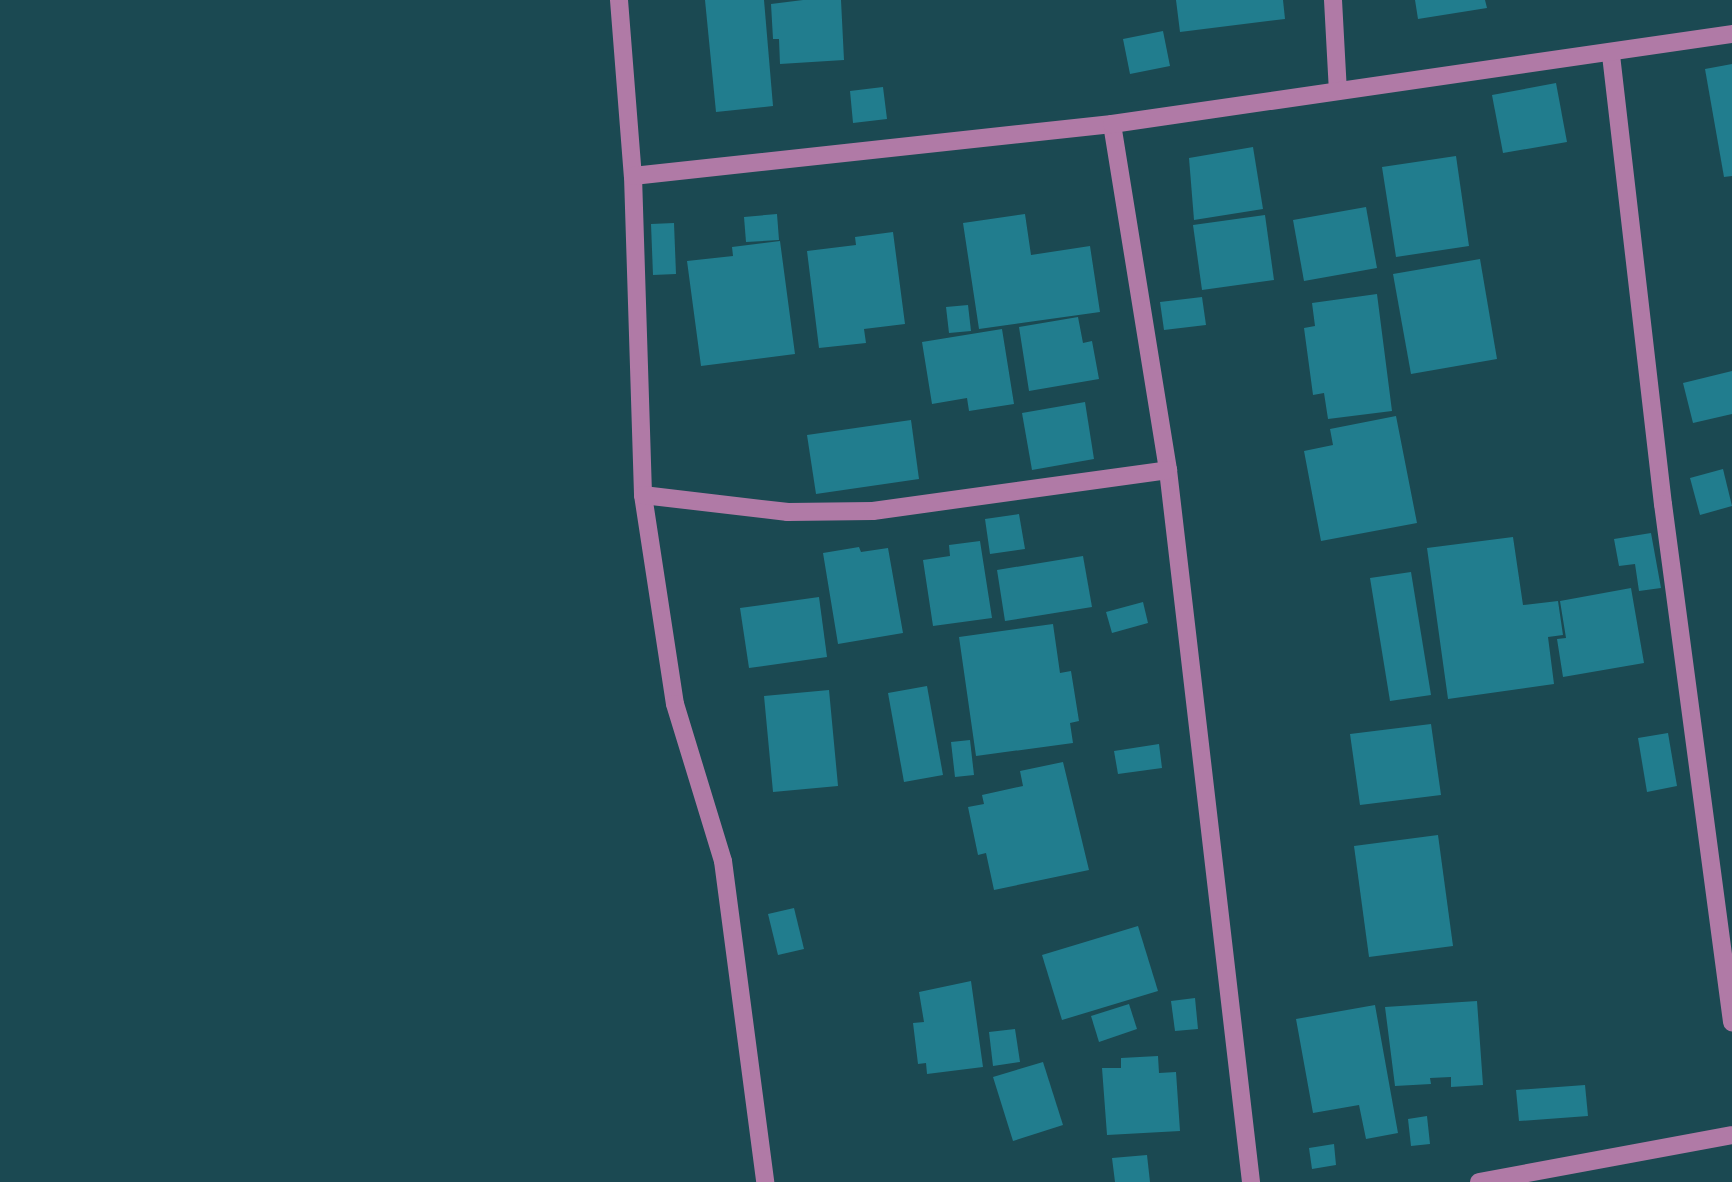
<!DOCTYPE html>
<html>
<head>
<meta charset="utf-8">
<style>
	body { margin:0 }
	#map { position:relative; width:1732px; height:1182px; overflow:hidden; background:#1b4952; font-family:"IBM Plex Serif",serif }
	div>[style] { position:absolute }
	.building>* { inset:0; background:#217d8e }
	.minor>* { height:18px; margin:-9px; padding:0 9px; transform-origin:9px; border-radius:9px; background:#b07aa6 }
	span { translate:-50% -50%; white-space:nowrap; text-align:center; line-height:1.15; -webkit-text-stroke:5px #1b4952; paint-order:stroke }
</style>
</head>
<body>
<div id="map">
	<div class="building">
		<div style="clip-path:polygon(705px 0,764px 0,773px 106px,716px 112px)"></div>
		<div style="clip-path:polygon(803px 0,841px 0,844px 60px,780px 64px,779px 39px,773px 39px,771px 4px)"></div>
		<div style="clip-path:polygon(1176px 0,1283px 0,1285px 19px,1180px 32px)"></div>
		<div style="clip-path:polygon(1415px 0,1485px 0,1487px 8px,1418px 19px)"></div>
		<div style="clip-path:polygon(1163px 31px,1170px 66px,1130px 74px,1123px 39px)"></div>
		<div style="clip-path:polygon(1732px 64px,1732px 176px,1724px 177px,1705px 69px)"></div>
		<div style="clip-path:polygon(1556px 83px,1567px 142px,1503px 153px,1492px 95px)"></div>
		<div style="clip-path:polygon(883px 87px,887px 119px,853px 123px,850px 91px)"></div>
		<div style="clip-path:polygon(1253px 147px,1263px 209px,1194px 220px,1189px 158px)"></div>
		<div style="clip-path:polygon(1456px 156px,1469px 246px,1396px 257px,1382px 167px)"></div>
		<div style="clip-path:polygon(1366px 207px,1377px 268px,1304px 281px,1293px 220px)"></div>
		<div style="clip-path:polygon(777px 214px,779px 240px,746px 242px,744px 217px)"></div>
		<div style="clip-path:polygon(1025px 214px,1031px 255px,1090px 246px,1100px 312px,979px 329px,963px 223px)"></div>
		<div style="clip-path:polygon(1265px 215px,1274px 280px,1202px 290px,1193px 225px)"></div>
		<div style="clip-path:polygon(674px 223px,676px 274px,653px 275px,651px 224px)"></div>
		<div style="clip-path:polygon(893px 232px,905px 324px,864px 329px,866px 343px,819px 348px,807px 251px,856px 245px,855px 237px)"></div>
		<div style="clip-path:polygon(780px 241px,795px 354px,701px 366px,687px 261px,733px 256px,732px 247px)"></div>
		<div style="clip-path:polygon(1480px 259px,1497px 359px,1411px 374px,1393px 274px)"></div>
		<div style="clip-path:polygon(1377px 294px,1392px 411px,1328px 419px,1324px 393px,1313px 395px,1304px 328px,1315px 326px,1312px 303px)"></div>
		<div style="clip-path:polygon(1202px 297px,1206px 325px,1164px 330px,1160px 302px)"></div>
		<div style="clip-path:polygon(968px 305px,971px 331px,949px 333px,946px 307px)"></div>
		<div style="clip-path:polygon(1078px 317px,1083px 343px,1092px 341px,1099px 379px,1029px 391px,1019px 327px)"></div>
		<div style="clip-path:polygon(1002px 329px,1014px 404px,969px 411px,967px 398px,932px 404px,922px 342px)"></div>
		<div style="clip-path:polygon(1732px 371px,1732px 414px,1693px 423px,1683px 383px)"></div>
		<div style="clip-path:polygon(1085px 402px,1094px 459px,1032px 470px,1022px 413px)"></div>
		<div style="clip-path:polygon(1396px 416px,1417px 523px,1321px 541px,1304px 451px,1333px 445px,1330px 429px)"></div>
		<div style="clip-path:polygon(911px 420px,919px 479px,816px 494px,807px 435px)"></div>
		<div style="clip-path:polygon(1723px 469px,1732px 506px,1700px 515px,1690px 478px)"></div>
		<div style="clip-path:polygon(1019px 514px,1025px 549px,990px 554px,985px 519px)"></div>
		<div style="clip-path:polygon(1651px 533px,1661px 588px,1639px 591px,1635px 564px,1619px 566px,1614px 539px)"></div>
		<div style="clip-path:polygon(1513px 537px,1523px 605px,1558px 601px,1563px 635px,1548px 637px,1554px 684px,1448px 699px,1427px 548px)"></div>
		<div style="clip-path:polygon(980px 541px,992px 618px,933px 626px,923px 560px,950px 556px,949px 545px)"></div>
		<div style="clip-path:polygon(859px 547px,861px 552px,888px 548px,903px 633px,838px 644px,823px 553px)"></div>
		<div style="clip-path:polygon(1083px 556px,1092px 607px,1005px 621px,997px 570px)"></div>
		<div style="clip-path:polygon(1411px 572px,1431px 695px,1390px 701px,1370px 578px)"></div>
		<div style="clip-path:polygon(1631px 588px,1644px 663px,1563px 677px,1557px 639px,1566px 638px,1560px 601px)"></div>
		<div style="clip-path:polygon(819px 597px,827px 657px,749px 668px,740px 608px)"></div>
		<div style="clip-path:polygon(1143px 602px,1148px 623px,1112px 633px,1106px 612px)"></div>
		<div style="clip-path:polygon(1053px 624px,1060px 673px,1071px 671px,1079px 721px,1070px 723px,1073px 743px,976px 756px,959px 637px)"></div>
		<div style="clip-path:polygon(927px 686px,943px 775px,904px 782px,888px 693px)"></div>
		<div style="clip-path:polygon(829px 690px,838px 786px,773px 792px,764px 696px)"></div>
		<div style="clip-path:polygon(1431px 724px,1441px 795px,1360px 805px,1350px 734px)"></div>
		<div style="clip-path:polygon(1668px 733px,1677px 786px,1647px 792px,1638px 738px)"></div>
		<div style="clip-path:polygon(970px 740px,974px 775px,955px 777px,951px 742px)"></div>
		<div style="clip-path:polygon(1159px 744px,1162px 768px,1118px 774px,1114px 751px)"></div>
		<div style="clip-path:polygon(1063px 762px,1089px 870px,994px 890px,986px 853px,978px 855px,968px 807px,984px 804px,982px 795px,1023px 786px,1020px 771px)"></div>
		<div style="clip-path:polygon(1438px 835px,1453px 946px,1369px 957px,1354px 846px)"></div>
		<div style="clip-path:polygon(794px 908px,804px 949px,778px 955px,768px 914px)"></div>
		<div style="clip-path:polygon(1138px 926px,1158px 991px,1062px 1020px,1042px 955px)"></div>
		<div style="clip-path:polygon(971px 981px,983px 1067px,927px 1074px,926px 1063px,918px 1064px,913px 1023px,924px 1022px,919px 992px)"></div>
		<div style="clip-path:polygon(1195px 998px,1198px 1029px,1175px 1031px,1171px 1001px)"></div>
		<div style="clip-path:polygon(1477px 1001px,1483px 1085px,1451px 1087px,1451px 1077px,1430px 1078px,1431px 1084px,1395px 1086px,1385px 1007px)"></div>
		<div style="clip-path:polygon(1129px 1004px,1137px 1029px,1099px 1042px,1091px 1016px)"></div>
		<div style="clip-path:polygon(1375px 1005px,1398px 1133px,1366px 1139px,1359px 1105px,1313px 1113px,1296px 1019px)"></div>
		<div style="clip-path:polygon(1015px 1029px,1020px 1062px,993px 1066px,989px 1032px)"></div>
		<div style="clip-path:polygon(1158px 1056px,1159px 1073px,1176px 1072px,1180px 1131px,1107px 1135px,1102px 1068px,1121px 1068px,1121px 1058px)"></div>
		<div style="clip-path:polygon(1043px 1062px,1063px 1125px,1013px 1141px,993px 1077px)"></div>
		<div style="clip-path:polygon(1585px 1085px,1588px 1116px,1519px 1121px,1516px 1090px)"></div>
		<div style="clip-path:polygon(1427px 1116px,1430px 1144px,1411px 1146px,1408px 1119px)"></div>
		<div style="clip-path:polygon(1334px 1144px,1336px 1165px,1312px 1169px,1309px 1148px)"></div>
		<div style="clip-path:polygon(1147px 1155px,1150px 1182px,1115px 1182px,1112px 1158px)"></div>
	</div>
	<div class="minor">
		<div style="left:619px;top:0;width:177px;rotate:85.5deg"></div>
		<div style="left:633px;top:176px;width:319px;rotate:88.2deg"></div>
		<div style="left:643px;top:495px;width:211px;rotate:81.3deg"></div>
		<div style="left:675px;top:704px;width:164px;rotate:73deg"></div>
		<div style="left:723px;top:861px;width:324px;rotate:82.5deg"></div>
		<div style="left:1333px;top:0;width:91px;rotate:86.9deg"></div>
		<div style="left:1611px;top:55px;width:452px;rotate:83.4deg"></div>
		<div style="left:1663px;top:504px;width:523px;rotate:82.41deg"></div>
		<div style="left:1112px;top:124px;width:351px;rotate:80.8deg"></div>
		<div style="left:1168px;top:470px;width:717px;rotate:83.35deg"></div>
		<div style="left:633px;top:176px;width:482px;rotate:-6.2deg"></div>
		<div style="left:1112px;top:124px;width:626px;rotate:-8.26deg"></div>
		<div style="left:643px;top:495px;width:146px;rotate:6.7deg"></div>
		<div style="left:788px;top:512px;width:85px;rotate:-0.7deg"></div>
		<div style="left:873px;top:511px;width:298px;rotate:-7.9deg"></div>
		<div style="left:1479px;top:1182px;width:257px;rotate:-10.5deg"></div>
	</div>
</div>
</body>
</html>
